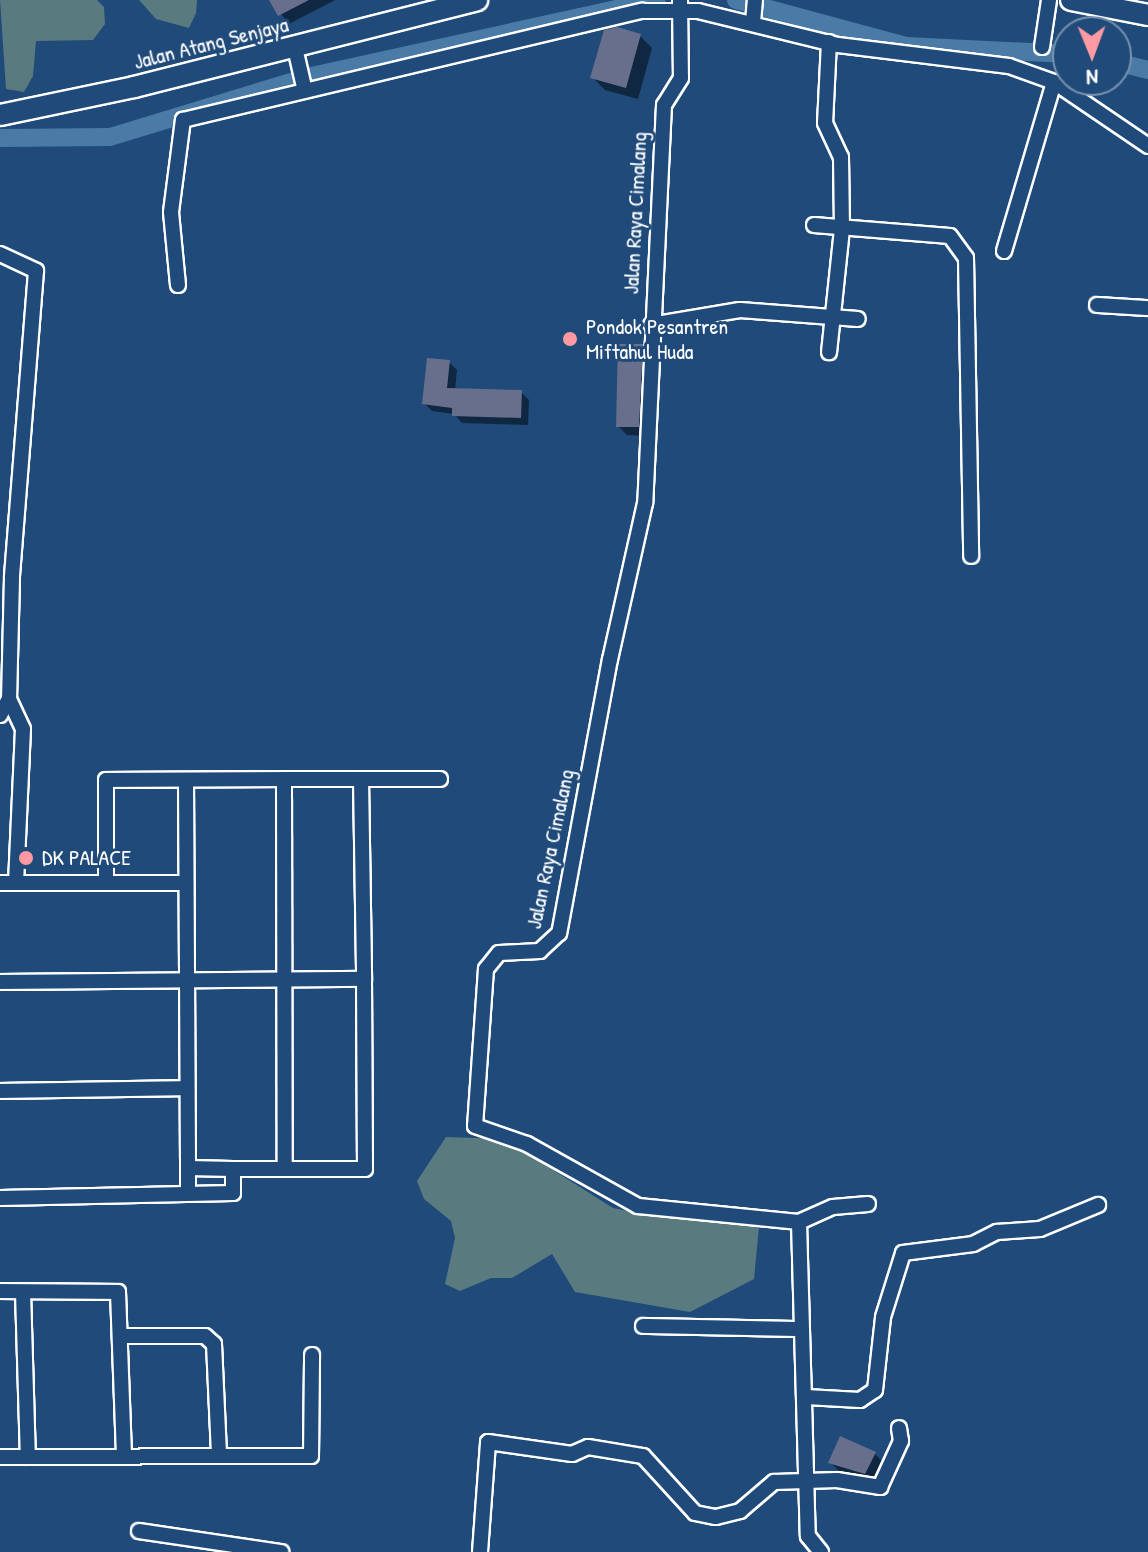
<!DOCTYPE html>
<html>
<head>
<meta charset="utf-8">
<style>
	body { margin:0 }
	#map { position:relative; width:1148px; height:1552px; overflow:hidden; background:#1f4a7a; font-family:"Patrick Hand",sans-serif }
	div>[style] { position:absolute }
	.green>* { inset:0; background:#597b7f }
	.shadow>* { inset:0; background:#0007 }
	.canal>* { height:18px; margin:-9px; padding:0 9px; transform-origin:9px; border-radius:9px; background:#4a7ba7 }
	.building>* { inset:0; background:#686f8d }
	.roads { filter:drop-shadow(2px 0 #fff) drop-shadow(-2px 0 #fff) drop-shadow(0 2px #fff) drop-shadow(0 -2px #fff) }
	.minor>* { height:14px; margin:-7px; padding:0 7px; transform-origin:7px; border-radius:7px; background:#1f4a7a }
	.secondary>* { height:20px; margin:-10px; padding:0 10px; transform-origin:10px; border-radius:10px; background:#1f4a7a }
	.dots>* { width:22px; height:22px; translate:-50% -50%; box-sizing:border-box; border:4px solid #1f4a7a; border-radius:50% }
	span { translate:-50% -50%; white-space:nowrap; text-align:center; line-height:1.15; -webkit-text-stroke:6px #1f4a7a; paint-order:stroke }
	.street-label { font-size:22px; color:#fff }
	.poi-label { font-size:22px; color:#fff }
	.left { translate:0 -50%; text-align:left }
	.north { position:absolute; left:1052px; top:16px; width:80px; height:80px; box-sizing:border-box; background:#1f4a7a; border:2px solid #7992af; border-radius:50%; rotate:179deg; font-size:22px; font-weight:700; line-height:32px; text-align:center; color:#fff }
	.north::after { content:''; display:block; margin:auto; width:28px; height:36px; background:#ff9aa2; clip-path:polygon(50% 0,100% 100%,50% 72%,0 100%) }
</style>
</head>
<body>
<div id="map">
	<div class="green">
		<div style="clip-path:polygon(0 0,97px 0,104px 7px,105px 24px,93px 40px,36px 41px,33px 76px,24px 92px,6px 89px)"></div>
		<div style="clip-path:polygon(139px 0,197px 0,196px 13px,189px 28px,156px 19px)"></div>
		<div style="clip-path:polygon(446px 1137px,504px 1139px,613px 1208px,664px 1218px,748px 1216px,759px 1227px,754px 1279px,690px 1312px,575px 1292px,552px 1254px,512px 1278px,491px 1278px,460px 1291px,445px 1284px,455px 1238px,451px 1221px,424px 1199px,417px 1181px)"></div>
	</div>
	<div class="shadow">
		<div style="clip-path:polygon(270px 0,335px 0,289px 24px)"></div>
		<div style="clip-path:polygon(640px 36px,652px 48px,638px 99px,605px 90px,593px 78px)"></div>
		<div style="clip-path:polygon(642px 346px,651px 355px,647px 436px,627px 435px,618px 426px)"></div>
		<div style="clip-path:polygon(449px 362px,457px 370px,455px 391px,521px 392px,529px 400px,528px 425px,462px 423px,454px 414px,432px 411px,425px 404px)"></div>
		<div style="clip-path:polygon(874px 1453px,887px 1466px,878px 1485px,842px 1474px,830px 1462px)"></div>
	</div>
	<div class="canal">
		<div style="left:736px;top:0;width:176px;rotate:15.1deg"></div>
		<div style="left:906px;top:46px;width:162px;rotate:2.8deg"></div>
		<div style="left:1116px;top:62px;width:33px;rotate:14deg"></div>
		<div style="left:0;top:138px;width:110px;rotate:-0.5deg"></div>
		<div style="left:110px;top:137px;width:206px;rotate:-16.9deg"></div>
		<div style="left:307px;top:77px;width:358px;rotate:-12.4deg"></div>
	</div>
	<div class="building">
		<div style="clip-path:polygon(269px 0,309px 0,278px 16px)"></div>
		<div style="clip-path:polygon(617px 27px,641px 34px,626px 88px,590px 78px,604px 30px)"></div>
		<div style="clip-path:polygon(618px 344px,643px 344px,639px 427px,616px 427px)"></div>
		<div style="clip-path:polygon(427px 358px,450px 360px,447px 388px,522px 390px,521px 418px,452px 416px,452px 408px,422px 404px)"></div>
		<div style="clip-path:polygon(840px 1436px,876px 1452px,865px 1474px,828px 1463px)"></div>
	</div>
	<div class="roads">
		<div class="minor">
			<div style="left:680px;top:0;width:78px;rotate:89.3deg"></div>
			<div style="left:681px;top:78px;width:32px;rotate:122deg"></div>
			<div style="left:664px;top:105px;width:398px;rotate:92.7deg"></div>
			<div style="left:645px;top:503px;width:160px;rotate:102.6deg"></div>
			<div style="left:610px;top:659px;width:279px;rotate:100.5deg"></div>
			<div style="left:559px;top:933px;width:26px;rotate:137deg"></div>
			<div style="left:540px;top:951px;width:41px;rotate:177.2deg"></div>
			<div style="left:499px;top:953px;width:21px;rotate:129deg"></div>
			<div style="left:486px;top:969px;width:157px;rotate:94deg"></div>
			<div style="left:475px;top:1126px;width:55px;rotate:19.1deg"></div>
			<div style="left:527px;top:1144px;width:127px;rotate:29.2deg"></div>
			<div style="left:638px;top:1206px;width:162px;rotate:5.7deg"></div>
			<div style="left:799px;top:1222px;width:314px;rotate:88.4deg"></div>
			<div style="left:808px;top:1536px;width:21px;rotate:51deg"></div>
			<div style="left:753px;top:22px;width:22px;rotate:-85deg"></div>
			<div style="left:829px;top:42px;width:81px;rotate:92.8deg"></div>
			<div style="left:825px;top:123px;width:38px;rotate:65deg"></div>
			<div style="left:841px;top:157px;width:72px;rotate:89.2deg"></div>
			<div style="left:842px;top:229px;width:124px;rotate:96deg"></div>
			<div style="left:1042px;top:47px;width:48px;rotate:-81.5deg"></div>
			<div style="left:295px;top:48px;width:40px;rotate:77deg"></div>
			<div style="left:814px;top:225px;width:136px;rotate:4.6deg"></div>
			<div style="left:950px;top:236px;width:27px;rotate:54deg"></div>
			<div style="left:966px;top:258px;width:298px;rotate:89deg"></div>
			<div style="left:1004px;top:251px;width:176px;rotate:-73.5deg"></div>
			<div style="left:0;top:254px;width:40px;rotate:25deg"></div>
			<div style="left:36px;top:271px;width:308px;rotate:94.5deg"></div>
			<div style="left:12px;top:578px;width:121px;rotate:91.4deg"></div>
			<div style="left:178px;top:285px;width:73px;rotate:-95.5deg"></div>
			<div style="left:171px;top:212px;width:93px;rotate:-82.6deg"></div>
			<div style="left:183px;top:120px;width:472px;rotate:-13.4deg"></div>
			<div style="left:642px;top:11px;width:56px"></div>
			<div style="left:698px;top:11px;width:144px;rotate:13.7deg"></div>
			<div style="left:838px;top:45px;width:172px;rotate:7deg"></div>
			<div style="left:1009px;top:66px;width:48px;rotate:19.6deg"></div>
			<div style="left:1054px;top:82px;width:114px;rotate:34.2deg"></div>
			<div style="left:1097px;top:305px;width:51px;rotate:3.4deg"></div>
			<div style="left:651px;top:325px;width:90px;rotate:-9.6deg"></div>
			<div style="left:740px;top:310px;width:118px;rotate:4.4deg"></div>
			<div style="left:0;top:715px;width:18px;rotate:-61deg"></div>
			<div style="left:9px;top:699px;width:33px;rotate:65deg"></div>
			<div style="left:23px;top:729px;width:154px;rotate:92.6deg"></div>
			<div style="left:284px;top:779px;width:156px"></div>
			<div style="left:361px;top:779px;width:200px;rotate:89.1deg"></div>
			<div style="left:186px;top:780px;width:388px;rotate:89.7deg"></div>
			<div style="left:0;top:883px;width:186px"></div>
			<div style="left:106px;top:883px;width:103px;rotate:-90deg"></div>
			<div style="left:106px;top:780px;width:178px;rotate:-0.3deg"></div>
			<div style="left:284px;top:779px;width:390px;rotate:89.9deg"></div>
			<div style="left:0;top:982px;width:364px;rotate:-0.5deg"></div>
			<div style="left:364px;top:979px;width:190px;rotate:89.7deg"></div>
			<div style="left:365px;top:1169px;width:132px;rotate:180deg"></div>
			<div style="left:0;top:1091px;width:187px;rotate:-0.9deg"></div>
			<div style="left:0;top:1198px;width:233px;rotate:-1.2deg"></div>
			<div style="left:233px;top:1193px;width:24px;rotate:-90deg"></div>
			<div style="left:233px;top:1169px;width:45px;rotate:-178.7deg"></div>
			<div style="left:188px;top:1168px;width:25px;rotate:90deg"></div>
			<div style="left:799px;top:1222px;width:37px;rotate:-24deg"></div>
			<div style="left:833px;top:1207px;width:35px;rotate:-5deg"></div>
			<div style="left:0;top:1291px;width:118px;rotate:0.5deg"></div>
			<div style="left:118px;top:1292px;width:163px;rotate:87.9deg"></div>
			<div style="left:23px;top:1292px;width:165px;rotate:88.3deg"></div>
			<div style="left:643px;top:1326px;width:158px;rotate:1.1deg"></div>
			<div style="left:120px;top:1336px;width:85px"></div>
			<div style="left:205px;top:1336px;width:12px;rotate:42deg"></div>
			<div style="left:214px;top:1344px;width:111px;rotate:87.4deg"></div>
			<div style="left:806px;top:1397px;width:54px;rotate:3.2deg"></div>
			<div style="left:860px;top:1400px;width:18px;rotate:-34deg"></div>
			<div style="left:875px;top:1390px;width:73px;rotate:-83.7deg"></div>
			<div style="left:883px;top:1317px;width:67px;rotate:-72.6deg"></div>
			<div style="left:903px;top:1253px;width:71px;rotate:-7.3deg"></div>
			<div style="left:973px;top:1244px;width:27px;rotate:-27deg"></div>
			<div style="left:997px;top:1232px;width:43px;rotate:-4deg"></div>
			<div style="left:1040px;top:1229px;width:63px;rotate:-22.5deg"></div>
			<div style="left:0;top:1457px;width:311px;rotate:-0.2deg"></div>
			<div style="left:311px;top:1456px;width:101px;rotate:-89.4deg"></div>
			<div style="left:139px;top:1531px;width:144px;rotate:8.4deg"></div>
			<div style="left:480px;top:1552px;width:110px;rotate:-85.8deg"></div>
			<div style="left:488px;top:1442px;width:85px;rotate:8.1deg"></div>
			<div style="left:572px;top:1454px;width:17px;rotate:-24deg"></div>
			<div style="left:588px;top:1447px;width:56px;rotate:9.3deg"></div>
			<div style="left:643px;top:1456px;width:77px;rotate:47.6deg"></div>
			<div style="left:695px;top:1513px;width:21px;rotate:11deg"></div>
			<div style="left:716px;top:1517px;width:25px;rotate:-14deg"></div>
			<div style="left:740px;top:1511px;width:45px;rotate:-40.5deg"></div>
			<div style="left:774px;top:1482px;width:63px;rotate:-1.8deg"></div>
			<div style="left:837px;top:1480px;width:44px;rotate:9.2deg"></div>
			<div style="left:880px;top:1487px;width:51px;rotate:-65.5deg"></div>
			<div style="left:901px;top:1441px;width:13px;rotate:-99deg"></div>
		</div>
		<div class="secondary">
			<div style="left:1071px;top:0;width:78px;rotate:11deg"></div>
			<div style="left:0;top:115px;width:137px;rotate:-11.8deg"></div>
			<div style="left:134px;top:87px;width:354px;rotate:-14.2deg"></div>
		</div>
	</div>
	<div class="dots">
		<div style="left:570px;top:339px;background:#ff9aa2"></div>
		<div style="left:26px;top:858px;background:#ff9aa2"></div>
	</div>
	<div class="street-label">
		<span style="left:211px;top:43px;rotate:-14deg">Jalan Atang Senjaya</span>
		<span style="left:635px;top:213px;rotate:-87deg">Jalan Raya Cimalang</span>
		<span style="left:550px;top:849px;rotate:-78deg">Jalan Raya Cimalang</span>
	</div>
	<div class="poi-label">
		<span class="left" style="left:586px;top:339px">Pondok Pesantren<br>Miftahul Huda</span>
		<span class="left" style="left:42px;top:858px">DK PALACE</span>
	</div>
	<div class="north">N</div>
</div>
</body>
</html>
